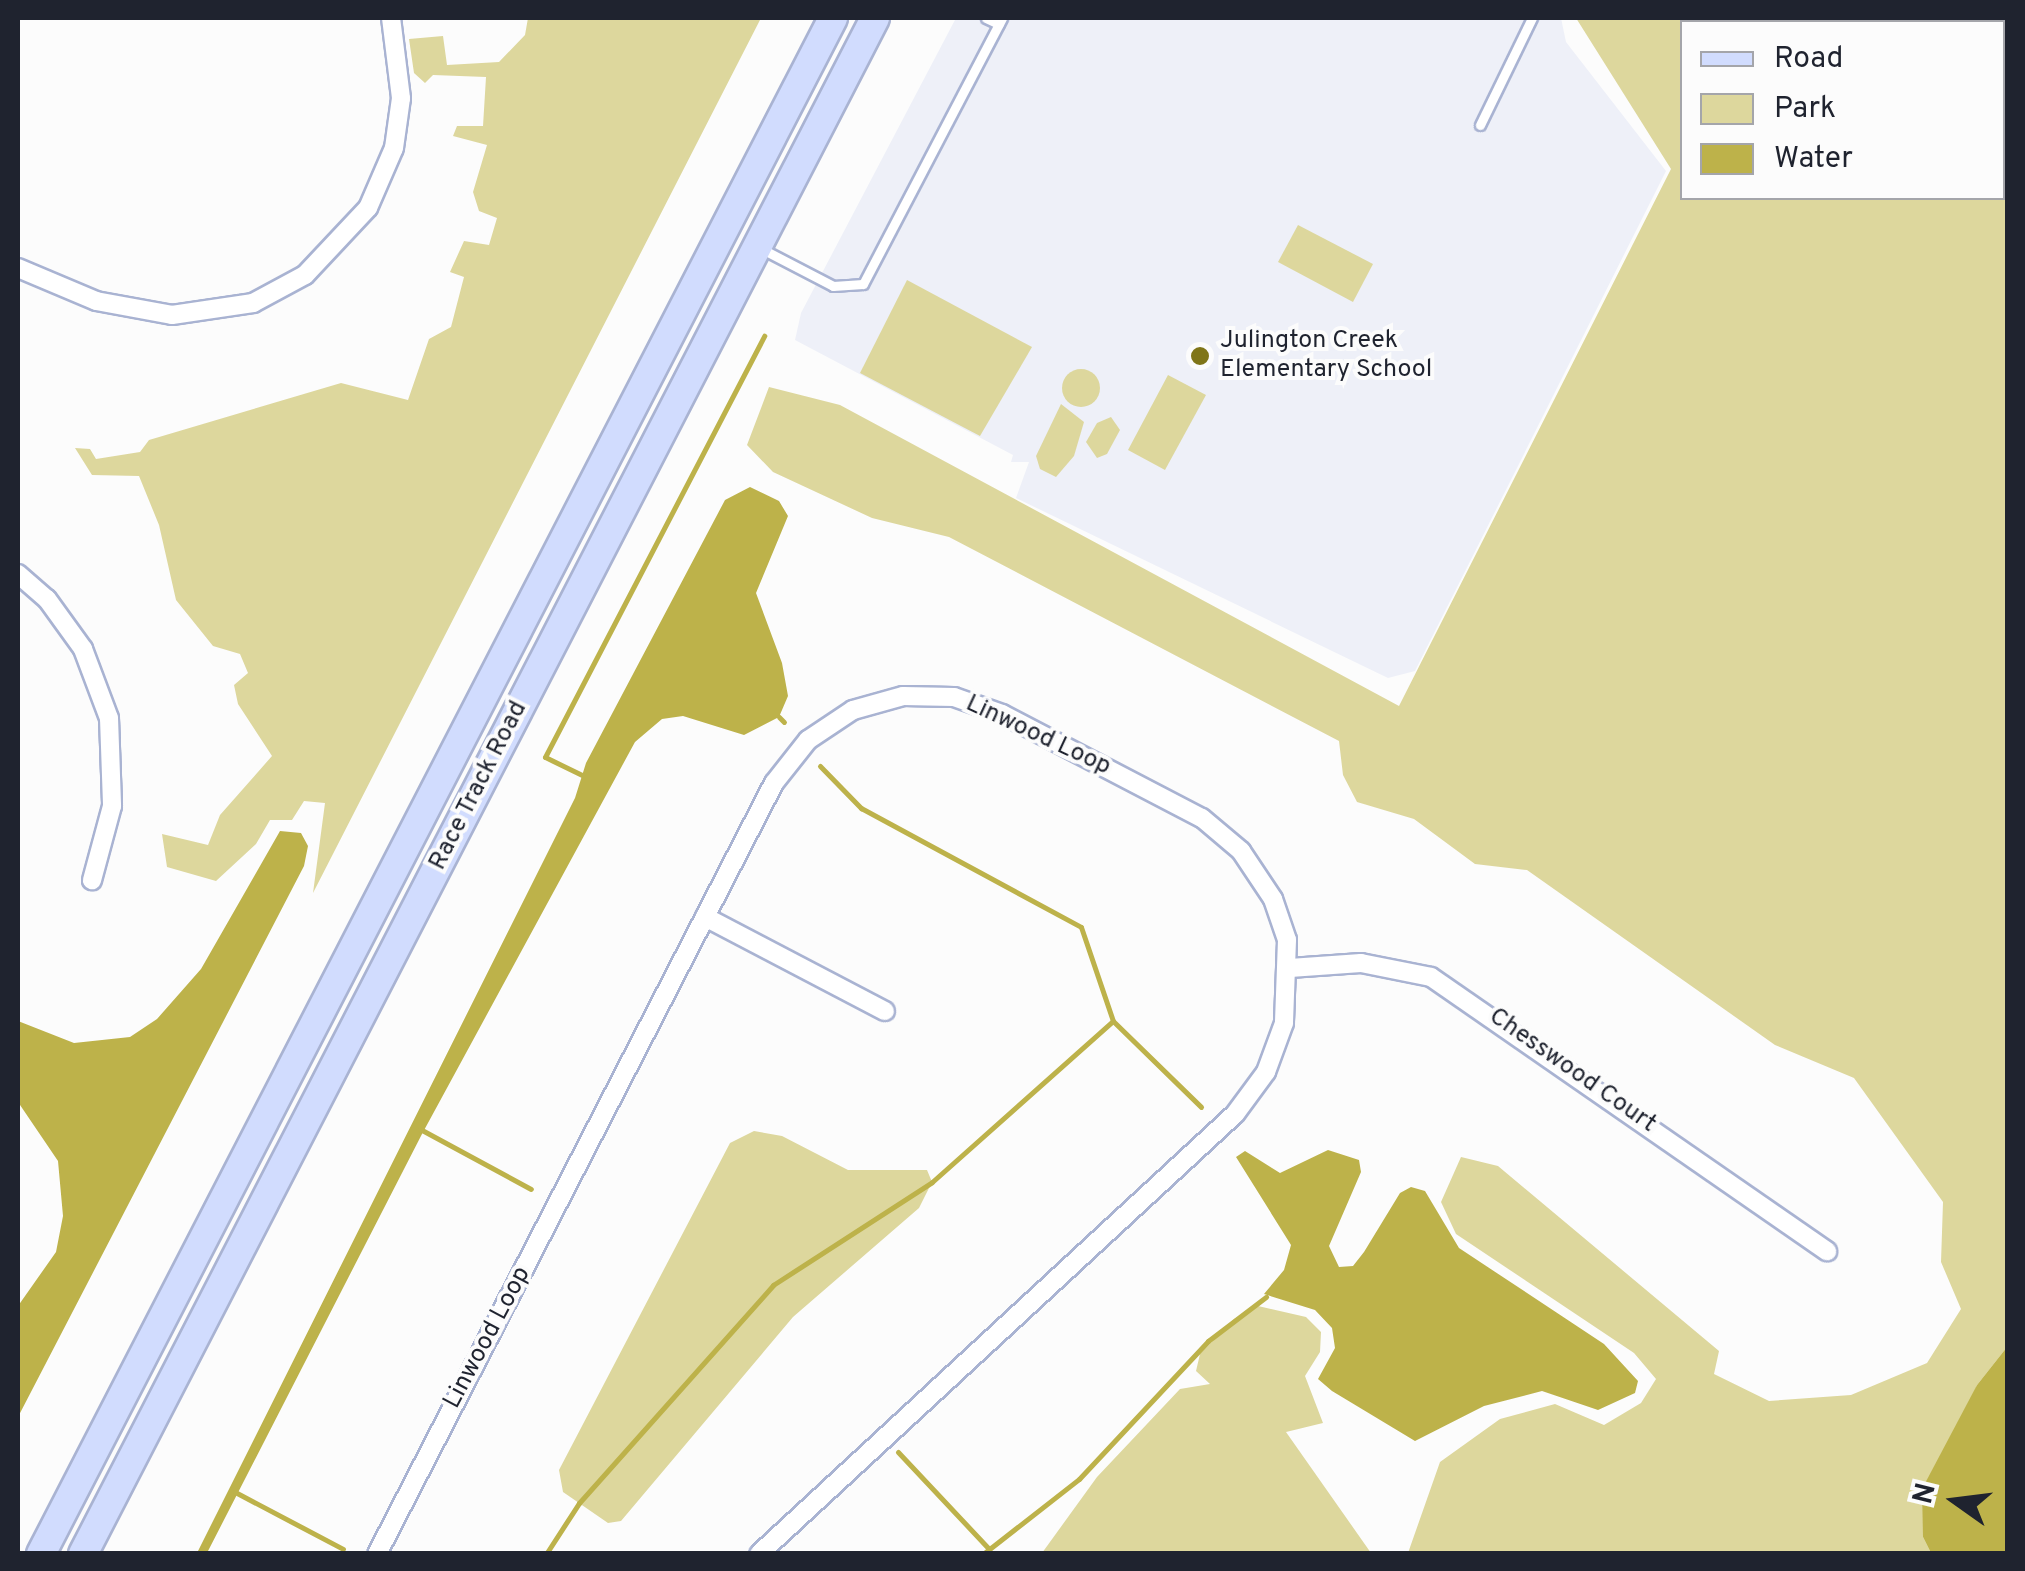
<!DOCTYPE html>
<html>
<head>
<meta charset="utf-8">
<style>
	body { margin:0 }
	#map { position:relative; width:2025px; height:1571px; overflow:hidden; background:#fcfcfc; font-family:Overpass,sans-serif }
	div>[style] { position:absolute }
	.built>* { inset:0; background:#eef0f8 }
	.green>* { inset:0; background:#ddd79d }
	.round { border-radius:50% }
	.water>* { inset:0; background:#bdb24a }
	.stream>* { height:5px; margin:-2.5px; padding:0 2.5px; transform-origin:2.5px; border-radius:2.5px; background:#bdb24a }
	.roads { filter:drop-shadow(2px 0 #a9b3d2) drop-shadow(-2px 0 #a9b3d2) drop-shadow(0 2px #a9b3d2) drop-shadow(0 -2px #a9b3d2) }
	.lane>* { height:9px; margin:-4.5px; padding:0 4.5px; transform-origin:4.5px; border-radius:4.5px; background:#fff }
	.street>* { height:18px; margin:-9px; padding:0 9px; transform-origin:9px; border-radius:9px; background:#fff }
	.primary>* { height:28px; margin:-14px; padding:0 14px; transform-origin:14px; border-radius:14px; background:#d1dcfe }
	.dots>* { width:28px; height:28px; translate:-50% -50%; box-sizing:border-box; border:5px solid #fcfcfc; border-radius:50% }
	span { translate:-50% -50%; white-space:nowrap; text-align:center; line-height:1.15; -webkit-text-stroke:8px #fcfcfc; paint-order:stroke }
	.poi-label { font-size:25px; color:#1f232f }
	.left { translate:0 -50%; text-align:left }
	.street-label { font-size:25px; color:#1f232f }
	.frame { position:absolute; inset:0; border:20px solid #1f232f; pointer-events:none }
	.legend { position:absolute; left:1680px; top:20px; width:325px; height:180px; box-sizing:border-box; background:#fcfcfc; border:2px solid #a4a5aa; margin:0; padding:12px 18px; list-style:none; font-size:30px; color:#1f232f }
	.legend li { display:flex; align-items:center; gap:20px; height:50px }
	.legend b { width:50px; border:2px solid #a4a5aa }
	.north { position:absolute; left:1905px; top:1451px; width:100px; height:100px; -webkit-text-stroke:8px #fcfcfc; paint-order:stroke; rotate:284deg; font-size:28px; font-weight:700; line-height:40px; text-align:center; color:#1f232f }
	.north::after { content:''; display:block; margin:auto; width:35px; height:45px; background:#1f232f; clip-path:polygon(50% 0,100% 100%,50% 72%,0 100%) }
</style>
</head>
<body>
<div id="map">
	<div class="built">
		<div style="clip-path:polygon(956px 18px,1561px 18px,1566px 42px,1666px 171px,1415px 671px,1388px 678px,1016px 498px,1029px 462px,1011px 462px,1013px 455px,795px 340px,801px 313px)"></div>
	</div>
	<div class="green">
		<div style="clip-path:polygon(528px 18px,761px 18px,313px 893px,325px 803px,304px 801px,292px 820px,270px 820px,256px 844px,216px 881px,167px 867px,162px 834px,208px 845px,220px 815px,272px 756px,238px 704px,234px 685px,248px 673px,240px 654px,213px 646px,176px 600px,159px 525px,139px 476px,92px 475px,75px 448px,90px 449px,96px 459px,140px 452px,149px 440px,341px 383px,408px 400px,429px 339px,451px 327px,464px 277px,450px 272px,464px 241px,489px 245px,497px 218px,479px 211px,473px 192px,487px 145px,453px 136px,457px 126px,483px 126px,486px 77px,433px 75px,425px 83px,414px 73px,409px 39px,443px 36px,447px 65px,499px 62px,525px 35px)"></div>
		<div style="clip-path:polygon(evenodd,1576px 18px,2007px 18px,2007px 1347px,1977px 1385px,1923px 1537px,1931px 1553px,1408px 1553px,1440px 1462px,1500px 1419px,1555px 1404px,1604px 1425px,1641px 1403px,1656px 1379px,1634px 1353px,1456px 1234px,1441px 1202px,1461px 1157px,1498px 1166px,1719px 1351px,1714px 1374px,1769px 1401px,1851px 1395px,1927px 1363px,1961px 1309px,1941px 1262px,1943px 1202px,1854px 1078px,1775px 1045px,1527px 870px,1475px 864px,1414px 819px,1357px 802px,1343px 775px,1339px 741px,949px 537px,872px 518px,773px 472px,747px 445px,769px 387px,840px 405px,1399px 706px,1671px 169px,1576px 18px,1682px 22px,2002px 22px,2002px 198px,1682px 198px,1682px 22px)"></div>
		<div style="clip-path:polygon(1298px 225px,1373px 264px,1353px 302px,1278px 262px)"></div>
		<div style="clip-path:polygon(907px 280px,1032px 347px,980px 436px,860px 373px)"></div>
		<div class="round" style="left:1062px;top:369px;width:38px;height:38px"></div>
		<div style="clip-path:polygon(1168px 375px,1206px 395px,1165px 470px,1128px 450px)"></div>
		<div style="clip-path:polygon(1061px 404px,1084px 422px,1074px 456px,1056px 477px,1040px 469px,1036px 456px)"></div>
		<div style="clip-path:polygon(1111px 417px,1120px 430px,1107px 454px,1097px 458px,1086px 442px,1097px 423px)"></div>
		<div style="clip-path:polygon(754px 1131px,782px 1136px,848px 1170px,927px 1170px,932px 1182px,919px 1208px,793px 1317px,621px 1521px,608px 1523px,563px 1492px,559px 1470px,730px 1143px)"></div>
		<div style="clip-path:polygon(1258px 1306px,1306px 1317px,1321px 1332px,1320px 1352px,1305px 1376px,1323px 1423px,1286px 1432px,1371px 1553px,1042px 1553px,1097px 1477px,1180px 1389px,1210px 1384px,1196px 1371px,1200px 1354px,1234px 1319px)"></div>
	</div>
	<div class="water">
		<div style="clip-path:polygon(750px 487px,779px 501px,788px 516px,756px 593px,782px 663px,788px 696px,779px 717px,744px 735px,683px 716px,662px 719px,635px 742px,422px 1134px,207px 1553px,197px 1553px,575px 798px,586px 763px,725px 500px)"></div>
		<div style="clip-path:polygon(280px 831px,301px 833px,308px 846px,304px 866px,18px 1417px,18px 1306px,56px 1252px,63px 1216px,58px 1161px,18px 1102px,18px 1021px,74px 1043px,130px 1037px,157px 1019px,201px 969px)"></div>
		<div style="clip-path:polygon(1328px 1150px,1359px 1160px,1361px 1172px,1329px 1246px,1339px 1267px,1353px 1266px,1364px 1252px,1400px 1193px,1411px 1187px,1425px 1191px,1459px 1248px,1604px 1344px,1638px 1381px,1635px 1393px,1598px 1410px,1542px 1391px,1484px 1406px,1415px 1441px,1332px 1391px,1318px 1379px,1335px 1348px,1332px 1328px,1315px 1310px,1264px 1294px,1284px 1270px,1291px 1245px,1236px 1157px,1245px 1151px,1280px 1173px)"></div>
		<div style="clip-path:polygon(2007px 1347px,2007px 1553px,1931px 1553px,1923px 1537px,1922px 1489px,1977px 1385px)"></div>
	</div>
	<div class="stream">
		<div style="left:779px;top:717px;width:7px;rotate:45deg"></div>
		<div style="left:820px;top:766px;width:59px;rotate:45.7deg"></div>
		<div style="left:861px;top:808px;width:250px;rotate:28.4deg"></div>
		<div style="left:1081px;top:927px;width:99px;rotate:71.2deg"></div>
		<div style="left:1113px;top:1021px;width:123px;rotate:44.3deg"></div>
		<div style="left:582px;top:775px;width:41px;rotate:-154.1deg"></div>
		<div style="left:545px;top:757px;width:475px;rotate:-62.5deg"></div>
		<div style="left:420px;top:1129px;width:126px;rotate:28.4deg"></div>
		<div style="left:898px;top:1452px;width:132px;rotate:46.8deg"></div>
		<div style="left:235px;top:1492px;width:122px;rotate:27.8deg"></div>
		<div style="left:546px;top:1554px;width:61px;rotate:-57.1deg"></div>
		<div style="left:579px;top:1503px;width:292px;rotate:-48.3deg"></div>
		<div style="left:773px;top:1285px;width:189px;rotate:-32.9deg"></div>
		<div style="left:932px;top:1182px;width:242px;rotate:-41.7deg"></div>
		<div style="left:983px;top:1554px;width:122px;rotate:-38deg"></div>
		<div style="left:1079px;top:1479px;width:189px;rotate:-46.9deg"></div>
		<div style="left:1208px;top:1341px;width:73px;rotate:-37.2deg"></div>
	</div>
	<div class="roads">
		<div class="lane">
			<div style="left:986px;top:18px;width:14px;rotate:25deg"></div>
			<div style="left:1480px;top:125px;width:119px;rotate:-64.1deg"></div>
			<div style="left:760px;top:248px;width:82px;rotate:27.5deg"></div>
			<div style="left:833px;top:286px;width:30px;rotate:-4deg"></div>
			<div style="left:863px;top:284px;width:300px;rotate:-62.4deg"></div>
		</div>
		<div class="street">
			<div style="left:18px;top:268px;width:85px;rotate:22.9deg"></div>
			<div style="left:96px;top:301px;width:77px;rotate:10.4deg"></div>
			<div style="left:172px;top:315px;width:82px;rotate:-8.4deg"></div>
			<div style="left:253px;top:303px;width:59px;rotate:-28.3deg"></div>
			<div style="left:305px;top:275px;width:92px;rotate:-46.8deg"></div>
			<div style="left:368px;top:208px;width:65px;rotate:-66.6deg"></div>
			<div style="left:394px;top:148px;width:50px;rotate:-82deg"></div>
			<div style="left:401px;top:98px;width:81px;rotate:-97.1deg"></div>
			<div style="left:18px;top:574px;width:38px;rotate:41deg"></div>
			<div style="left:47px;top:599px;width:62px;rotate:54.2deg"></div>
			<div style="left:83px;top:649px;width:74px;rotate:69.4deg"></div>
			<div style="left:109px;top:718px;width:88px;rotate:88deg"></div>
			<div style="left:112px;top:806px;width:77px;rotate:105.1deg"></div>
			<div style="left:705px;top:917px;width:203px;rotate:27.6deg"></div>
			<div style="left:1290px;top:968px;width:71px;rotate:-4deg"></div>
			<div style="left:1361px;top:963px;width:71px;rotate:11.3deg"></div>
			<div style="left:1431px;top:977px;width:482px;rotate:34.7deg"></div>
			<div style="left:377px;top:1554px;width:867px;rotate:-62.76deg"></div>
			<div style="left:774px;top:783px;width:55px;rotate:-51.7deg"></div>
			<div style="left:808px;top:740px;width:54px;rotate:-33.7deg"></div>
			<div style="left:853px;top:710px;width:52px;rotate:-15.6deg"></div>
			<div style="left:903px;top:696px;width:51px;rotate:1.1deg"></div>
			<div style="left:954px;top:697px;width:51px;rotate:19.5deg"></div>
			<div style="left:1002px;top:714px;width:225px;rotate:27.5deg"></div>
			<div style="left:1202px;top:818px;width:51px;rotate:40.2deg"></div>
			<div style="left:1241px;top:851px;width:58px;rotate:56.3deg"></div>
			<div style="left:1273px;top:899px;width:43px;rotate:71.1deg"></div>
			<div style="left:1287px;top:940px;width:83px;rotate:92.1deg"></div>
			<div style="left:1284px;top:1023px;width:52px;rotate:110.2deg"></div>
			<div style="left:1266px;top:1072px;width:52px;rotate:126.4deg"></div>
			<div style="left:1235px;top:1114px;width:648px;rotate:137.25deg"></div>
		</div>
		<div class="primary">
			<div style="left:41px;top:1554px;width:1728px;rotate:-62.72deg"></div>
			<div style="left:83px;top:1554px;width:1728px;rotate:-62.72deg"></div>
		</div>
	</div>
	<div class="dots">
		<div style="left:1200px;top:356px;background:#7f7518"></div>
	</div>
	<div class="poi-label">
		<span class="left" style="left:1220px;top:356px">Julington Creek<br>Elementary School</span>
	</div>
	<div class="street-label">
		<span style="left:1038px;top:736px;rotate:25deg">Linwood Loop</span>
		<span style="left:479px;top:786px;rotate:-63deg">Race Track Road</span>
		<span style="left:1572px;top:1071px;rotate:35deg">Chesswood Court</span>
		<span style="left:488px;top:1338px;rotate:-62deg">Linwood Loop</span>
	</div>
	<div class="frame"></div>
	<ul class="legend">
	<li><b style="height:12px;background:#d1dcfe"></b>Road</li>
	<li><b style="height:28px;background:#ddd79d"></b>Park</li>
	<li><b style="height:28px;background:#bdb24a"></b>Water</li>
	</ul>
	<div class="north">N</div>
</div>
</body>
</html>
